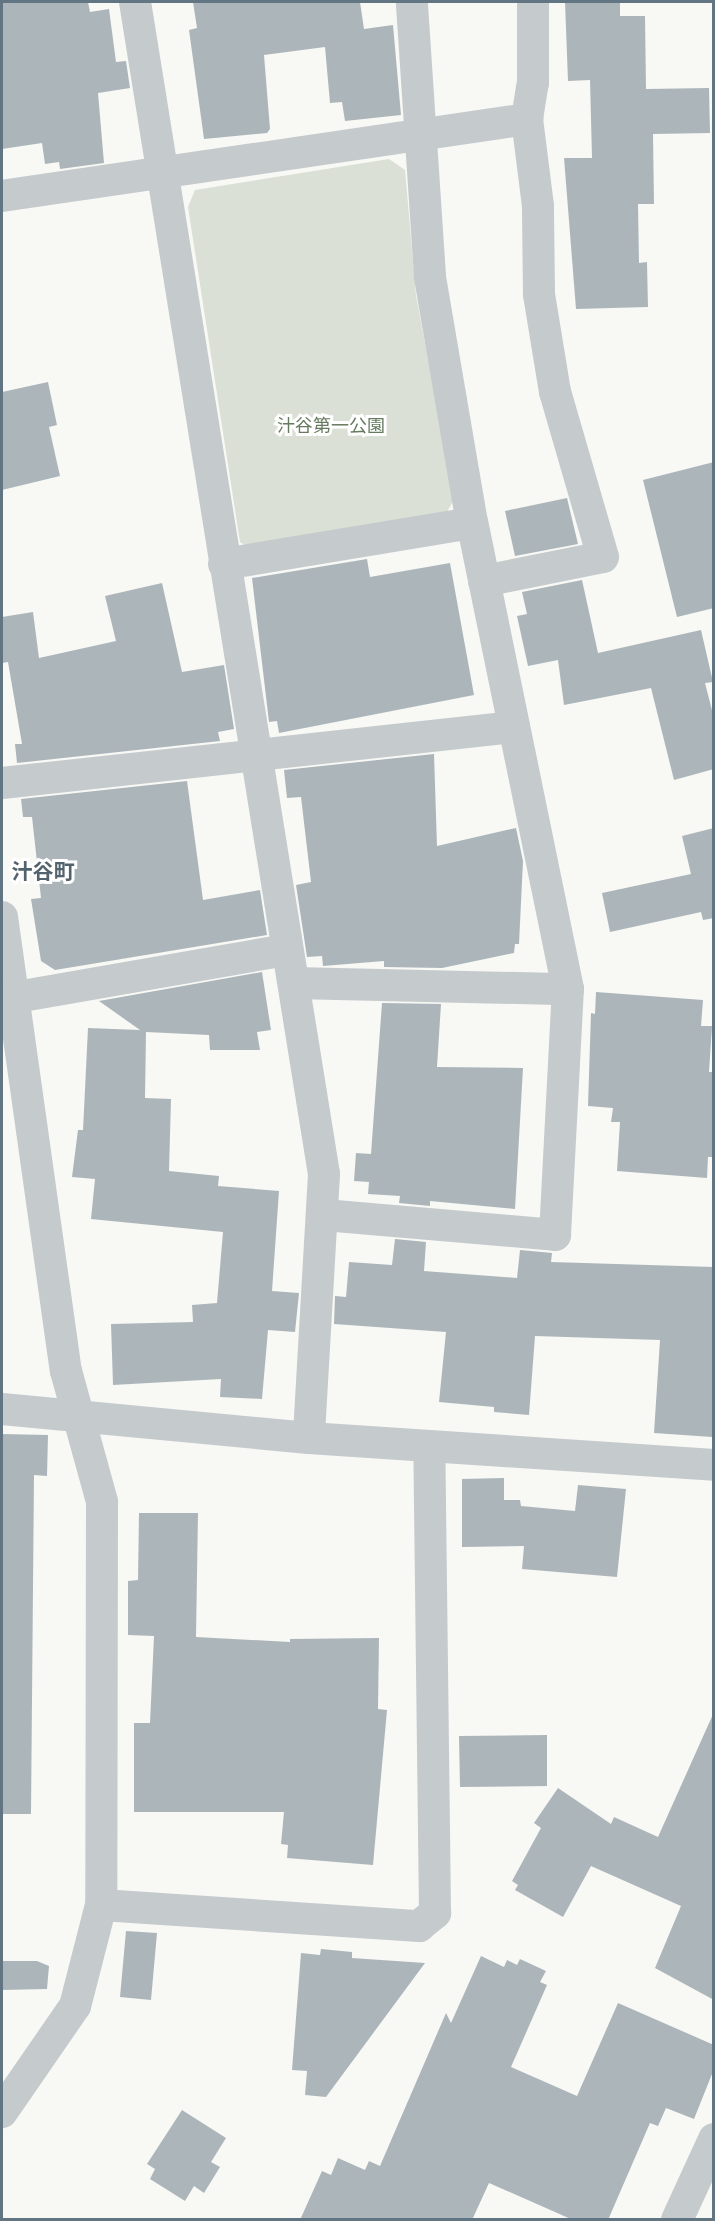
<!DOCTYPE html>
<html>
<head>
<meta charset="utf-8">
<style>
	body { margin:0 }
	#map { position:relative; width:715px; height:2221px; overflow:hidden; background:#f8f8f5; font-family:"Fira Sans Condensed","Noto Sans JP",sans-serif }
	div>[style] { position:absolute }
	.green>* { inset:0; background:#dae0d5 }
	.building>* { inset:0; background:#acb6ba }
	.street>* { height:32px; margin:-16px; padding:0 16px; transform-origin:16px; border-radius:16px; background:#c5cacd }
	span { translate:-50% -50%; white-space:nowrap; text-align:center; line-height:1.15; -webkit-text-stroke:6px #fff; paint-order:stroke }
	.park-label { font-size:18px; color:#667a60 }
	.quarter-label { font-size:21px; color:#53636d; font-weight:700 }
	.frame { position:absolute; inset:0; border:3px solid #617682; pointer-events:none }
</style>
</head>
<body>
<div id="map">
	<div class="green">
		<div style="clip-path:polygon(389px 159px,405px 170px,416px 295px,454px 500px,445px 515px,253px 551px,240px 542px,188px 207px,195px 190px)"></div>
	</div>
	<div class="building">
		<div style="clip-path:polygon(2px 2px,88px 2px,90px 12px,109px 9px,116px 62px,126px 61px,130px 88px,98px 93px,104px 163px,60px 169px,59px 162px,45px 164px,42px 143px,2px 149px)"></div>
		<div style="clip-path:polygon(193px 2px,360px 2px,364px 29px,393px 25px,401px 115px,345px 121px,342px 102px,330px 103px,325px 47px,264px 55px,270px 129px,267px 133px,204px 139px,189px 30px,197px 28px)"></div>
		<div style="clip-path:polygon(565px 2px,620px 2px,620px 16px,645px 16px,646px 89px,709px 88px,710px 133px,653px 134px,654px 204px,638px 204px,639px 263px,647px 262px,648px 307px,576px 309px,564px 158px,592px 158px,590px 80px,568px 81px)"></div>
		<div style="clip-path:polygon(48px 382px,57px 425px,49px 427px,60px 476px,2px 490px,2px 392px)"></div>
		<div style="clip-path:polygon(714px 462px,714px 608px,677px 617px,643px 480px)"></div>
		<div style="clip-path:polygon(567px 498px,578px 544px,515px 556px,505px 511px)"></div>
		<div style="clip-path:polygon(367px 559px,370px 577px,450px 563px,474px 695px,279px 733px,277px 721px,269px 722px,252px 578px)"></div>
		<div style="clip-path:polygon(582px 580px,598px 653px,701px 630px,713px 682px,705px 683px,714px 718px,714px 769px,674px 780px,651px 688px,564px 705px,558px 660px,528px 666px,517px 616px,527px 614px,522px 592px)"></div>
		<div style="clip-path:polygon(162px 583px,182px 672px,224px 665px,234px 729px,218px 732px,220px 741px,17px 763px,15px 744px,22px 744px,8px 662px,2px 663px,2px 617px,33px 612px,39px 658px,116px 641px,105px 596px)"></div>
		<div style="clip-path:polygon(434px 754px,437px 846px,516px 828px,523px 861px,519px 944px,515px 944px,514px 953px,442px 968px,384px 967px,384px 961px,323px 966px,322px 956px,307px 957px,296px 885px,311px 882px,301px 797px,287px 798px,284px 770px)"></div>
		<div style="clip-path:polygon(187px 781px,203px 900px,260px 890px,267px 935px,55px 970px,41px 961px,31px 899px,41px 898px,32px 817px,23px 817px,21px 799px)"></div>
		<div style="clip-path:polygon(714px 828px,714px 918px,703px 920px,701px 912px,610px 932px,602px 893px,691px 874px,682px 836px)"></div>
		<div style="clip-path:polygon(262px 972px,271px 1030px,257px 1032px,260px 1050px,210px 1050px,209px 1035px,146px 1032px,145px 1098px,171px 1099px,169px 1171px,219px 1176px,218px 1186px,279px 1191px,272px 1291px,299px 1293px,295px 1332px,268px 1330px,262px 1399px,220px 1397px,221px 1379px,113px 1385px,111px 1324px,193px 1322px,192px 1305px,217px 1303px,223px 1232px,91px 1219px,95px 1179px,72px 1177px,78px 1130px,83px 1130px,88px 1028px,140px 1030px,99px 1001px)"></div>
		<div style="clip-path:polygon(596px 992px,703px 1000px,701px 1026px,712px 1026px,709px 1072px,714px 1072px,714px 1157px,708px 1157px,707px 1178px,617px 1171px,620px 1122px,611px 1122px,613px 1108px,588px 1106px,591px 1013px,595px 1014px)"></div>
		<div style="clip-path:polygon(382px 1003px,441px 1004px,437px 1067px,523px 1068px,515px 1209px,430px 1201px,430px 1206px,399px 1203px,400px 1196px,368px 1194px,369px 1182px,354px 1181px,356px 1153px,371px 1154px)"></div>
		<div style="clip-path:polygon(395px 1239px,426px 1242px,424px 1271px,517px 1278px,520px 1250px,552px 1253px,551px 1262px,714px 1267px,712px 1437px,654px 1433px,660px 1340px,535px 1336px,529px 1415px,494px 1412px,494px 1407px,439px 1402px,446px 1332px,334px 1324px,335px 1296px,346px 1297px,349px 1262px,392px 1265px)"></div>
		<div style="clip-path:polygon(2px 1434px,48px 1435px,47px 1476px,34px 1475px,31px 1814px,2px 1814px)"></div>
		<div style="clip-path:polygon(504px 1478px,504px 1500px,520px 1500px,521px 1506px,575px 1511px,578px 1485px,626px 1489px,617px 1577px,522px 1569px,524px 1546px,462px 1547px,462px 1479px)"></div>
		<div style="clip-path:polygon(139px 1513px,198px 1513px,196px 1637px,290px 1642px,290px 1639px,379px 1638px,378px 1709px,387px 1710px,373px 1865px,287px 1858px,288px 1845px,281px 1844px,284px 1812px,134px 1812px,134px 1723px,150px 1723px,154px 1636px,128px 1635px,128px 1581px,138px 1580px)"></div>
		<div style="clip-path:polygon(714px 1712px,714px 2000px,655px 1968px,681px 1906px,591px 1866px,563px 1917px,515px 1890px,518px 1885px,512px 1881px,541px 1828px,534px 1823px,558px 1788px,611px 1824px,614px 1817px,658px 1837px)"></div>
		<div style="clip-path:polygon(547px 1735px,547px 1786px,460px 1787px,459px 1736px)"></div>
		<div style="clip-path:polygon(126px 1931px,157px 1933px,151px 2000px,120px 1997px)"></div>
		<div style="clip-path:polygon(321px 1949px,352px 1952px,352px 1958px,425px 1963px,326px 2097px,305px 2095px,307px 2071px,292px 2070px,301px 1953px,320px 1955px)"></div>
		<div style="clip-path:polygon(481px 1956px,504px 1967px,507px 1960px,517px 1965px,520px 1959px,546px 1971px,540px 1982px,547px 1985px,511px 2067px,577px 2096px,618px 2003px,714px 2045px,714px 2069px,694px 2119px,666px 2108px,658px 2126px,650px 2123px,608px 2220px,573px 2220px,489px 2183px,472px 2220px,300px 2220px,322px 2171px,331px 2175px,338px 2158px,365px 2170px,369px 2161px,380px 2166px,446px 2013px,451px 2023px)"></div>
		<div style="clip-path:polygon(2px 1961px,37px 1961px,49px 1966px,47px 1989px,2px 1990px)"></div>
		<div style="clip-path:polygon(182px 2110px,226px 2138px,211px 2162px,220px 2167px,204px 2193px,194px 2186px,185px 2201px,150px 2179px,155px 2169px,147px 2164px)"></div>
	</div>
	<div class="street">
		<div style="left:135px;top:2px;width:1187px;rotate:80.84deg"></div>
		<div style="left:324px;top:1174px;width:264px;rotate:93.3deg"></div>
		<div style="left:2px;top:196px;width:531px;rotate:-8.34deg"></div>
		<div style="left:527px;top:119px;width:36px;rotate:-81deg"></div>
		<div style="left:533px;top:83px;width:81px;rotate:-90deg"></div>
		<div style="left:224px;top:564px;width:251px;rotate:-9.4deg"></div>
		<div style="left:484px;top:581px;width:121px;rotate:-11.4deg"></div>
		<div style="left:603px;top:557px;width:172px;rotate:-106.2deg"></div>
		<div style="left:555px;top:392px;width:99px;rotate:-99.3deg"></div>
		<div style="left:539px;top:294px;width:88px;rotate:-90.7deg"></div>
		<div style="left:538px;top:206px;width:88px;rotate:-97.2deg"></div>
		<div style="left:2px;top:783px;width:515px;rotate:-6.24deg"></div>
		<div style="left:2px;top:917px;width:458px;rotate:82deg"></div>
		<div style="left:66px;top:1371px;width:136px;rotate:74.6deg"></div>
		<div style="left:102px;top:1502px;width:403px;rotate:90.1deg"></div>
		<div style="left:101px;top:1905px;width:104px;rotate:104.4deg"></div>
		<div style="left:75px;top:2006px;width:129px;rotate:124.6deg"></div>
		<div style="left:294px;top:983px;width:274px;rotate:1.3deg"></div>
		<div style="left:11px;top:998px;width:279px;rotate:-9.9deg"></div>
		<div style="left:324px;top:1215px;width:232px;rotate:4.9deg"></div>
		<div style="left:555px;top:1235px;width:246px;rotate:-87deg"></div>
		<div style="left:568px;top:989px;width:476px;rotate:-101.6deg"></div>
		<div style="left:472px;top:523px;width:251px;rotate:-99.7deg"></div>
		<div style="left:430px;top:276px;width:275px;rotate:-93.8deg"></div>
		<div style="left:2px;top:1409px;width:308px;rotate:5.4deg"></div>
		<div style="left:309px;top:1438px;width:406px;rotate:3.8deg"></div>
		<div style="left:101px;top:1905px;width:319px;rotate:3.8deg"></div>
		<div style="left:419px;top:1926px;width:21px;rotate:-39deg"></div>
		<div style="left:435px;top:1913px;width:466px;rotate:-90.7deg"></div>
		<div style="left:677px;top:2220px;width:89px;rotate:-65.4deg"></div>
	</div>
	<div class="park-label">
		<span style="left:331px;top:426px">汁谷第一公園</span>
	</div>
	<div class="quarter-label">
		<span style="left:43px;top:872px">汁谷町</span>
	</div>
	<div class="frame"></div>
</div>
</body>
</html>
